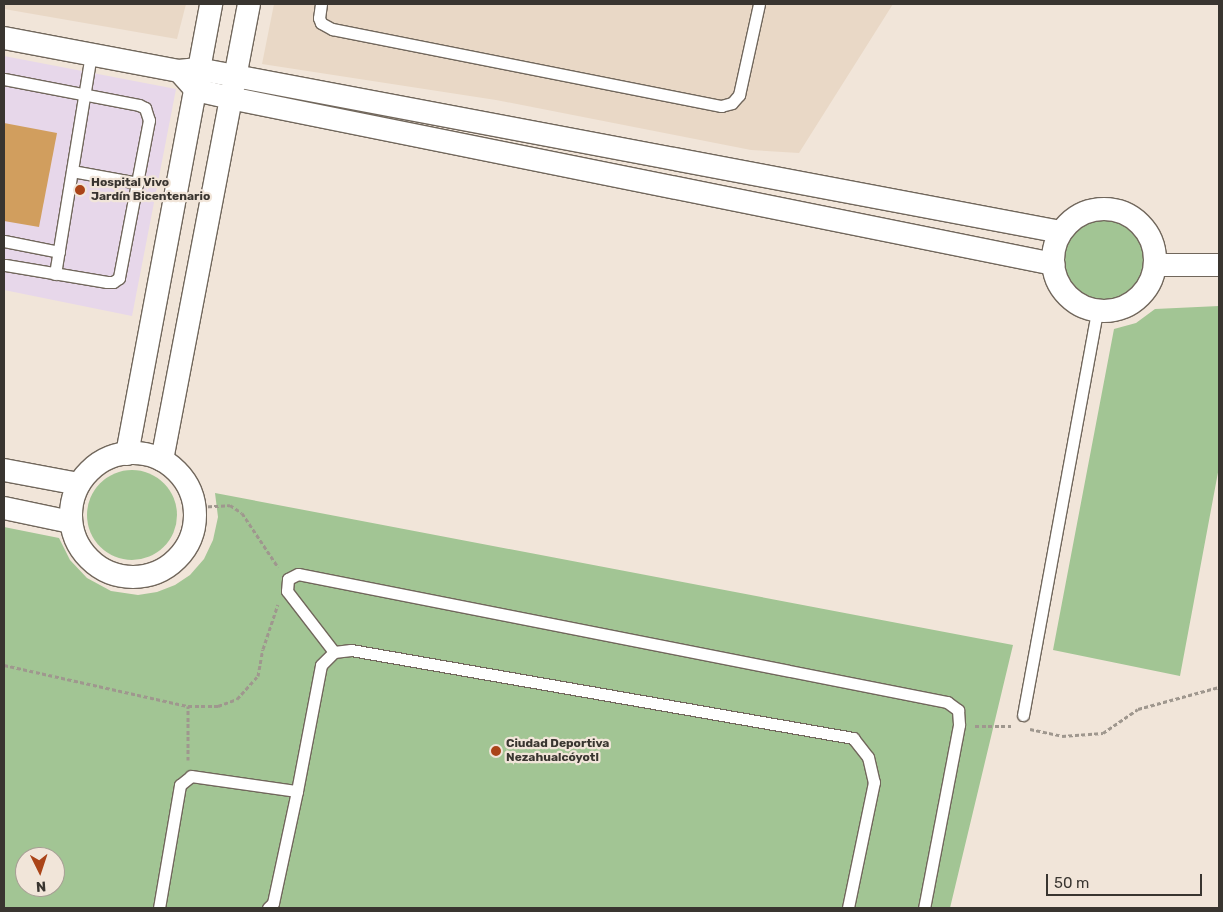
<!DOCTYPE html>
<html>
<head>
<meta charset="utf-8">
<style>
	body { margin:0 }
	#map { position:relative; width:1223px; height:912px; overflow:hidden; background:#f1e5d9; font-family:Rubik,sans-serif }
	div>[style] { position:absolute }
	.built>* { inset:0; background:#e9d8c6 }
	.medical>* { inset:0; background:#e7d7ea }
	.green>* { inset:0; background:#a2c594 }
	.round { border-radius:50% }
	.building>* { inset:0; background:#d19e5e }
	.path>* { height:3px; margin-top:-1.5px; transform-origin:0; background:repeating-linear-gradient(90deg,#9f978e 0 4px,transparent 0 6.5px) }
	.roads { filter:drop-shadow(1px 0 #71675c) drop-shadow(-1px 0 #71675c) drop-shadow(0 1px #71675c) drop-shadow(0 -1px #71675c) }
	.lane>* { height:11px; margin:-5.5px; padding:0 5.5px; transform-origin:5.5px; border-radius:5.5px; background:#fff }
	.street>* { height:22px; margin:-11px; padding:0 11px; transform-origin:11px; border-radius:11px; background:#fff }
	.street>.ring { margin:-11px; padding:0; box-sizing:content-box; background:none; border:22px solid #fff; border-radius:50% }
	.dots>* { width:14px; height:14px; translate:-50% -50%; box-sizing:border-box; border:2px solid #f1e5d9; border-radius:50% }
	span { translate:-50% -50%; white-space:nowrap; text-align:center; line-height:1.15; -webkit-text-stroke:4.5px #f1e5d9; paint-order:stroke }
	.poi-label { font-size:12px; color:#393530; font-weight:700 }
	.left { translate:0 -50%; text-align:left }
	.frame { position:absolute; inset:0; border:5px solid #393530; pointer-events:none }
	.north { position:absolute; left:15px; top:847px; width:50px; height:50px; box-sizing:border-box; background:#f1e5d9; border:1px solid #a79f95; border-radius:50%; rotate:176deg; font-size:14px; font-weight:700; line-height:20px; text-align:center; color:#393530 }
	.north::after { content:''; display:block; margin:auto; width:18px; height:22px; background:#aa4418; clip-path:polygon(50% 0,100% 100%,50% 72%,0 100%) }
	.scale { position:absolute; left:1046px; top:874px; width:156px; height:22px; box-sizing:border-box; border:2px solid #393530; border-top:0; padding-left:6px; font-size:15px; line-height:18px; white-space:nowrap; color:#393530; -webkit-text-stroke:4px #f1e5d9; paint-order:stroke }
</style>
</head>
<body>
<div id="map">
	<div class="built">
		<div style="clip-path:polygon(4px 4px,186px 4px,177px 39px,4px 9px)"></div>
		<div style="clip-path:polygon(274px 4px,893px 4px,799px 153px,751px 150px,496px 100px,262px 64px)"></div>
	</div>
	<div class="medical">
		<div style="clip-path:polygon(4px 56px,176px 89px,132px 316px,4px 290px)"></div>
	</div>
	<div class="green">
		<div class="round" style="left:1059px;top:215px;width:90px;height:90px"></div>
		<div style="clip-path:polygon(1219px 306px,1219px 467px,1180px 676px,1053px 650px,1114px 329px,1136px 323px,1155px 309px)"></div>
		<div class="round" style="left:87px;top:470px;width:90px;height:90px"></div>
		<div style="clip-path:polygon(evenodd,215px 493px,1013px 645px,950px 908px,4px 908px,4px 527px,59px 538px,70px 560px,87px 578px,111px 591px,138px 595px,157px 592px,175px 585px,190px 575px,204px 559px,213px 540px,218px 517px,215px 493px,25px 857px,55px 857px,55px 887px,25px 887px,25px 857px)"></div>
	</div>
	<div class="building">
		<div style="clip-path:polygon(4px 123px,57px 133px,39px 227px,4px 221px)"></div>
	</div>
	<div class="path">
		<div style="left:195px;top:507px;width:35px;rotate:-3deg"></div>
		<div style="left:230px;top:505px;width:14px;rotate:34deg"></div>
		<div style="left:242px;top:513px;width:65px;rotate:56.3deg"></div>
		<div style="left:4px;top:665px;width:189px;rotate:12.6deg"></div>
		<div style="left:188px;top:706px;width:30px"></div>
		<div style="left:218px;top:706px;width:20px;rotate:-20deg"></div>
		<div style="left:237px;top:699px;width:31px;rotate:-48deg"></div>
		<div style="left:258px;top:676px;width:27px;rotate:-80deg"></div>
		<div style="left:263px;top:649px;width:47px;rotate:-71.6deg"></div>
		<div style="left:975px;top:726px;width:36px"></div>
		<div style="left:1030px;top:729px;width:33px;rotate:12deg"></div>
		<div style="left:1062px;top:736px;width:41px;rotate:-4.2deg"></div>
		<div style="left:1103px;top:733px;width:42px;rotate:-34.4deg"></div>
		<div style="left:1138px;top:709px;width:84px;rotate:-15.2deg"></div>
		<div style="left:188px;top:760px;width:54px;rotate:-90deg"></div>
	</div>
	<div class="roads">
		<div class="lane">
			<div style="left:321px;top:4px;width:14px;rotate:98deg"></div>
			<div style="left:319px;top:18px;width:5px;rotate:68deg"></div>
			<div style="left:321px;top:23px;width:13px;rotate:29deg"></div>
			<div style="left:332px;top:29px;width:397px;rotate:11.2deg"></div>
			<div style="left:721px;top:106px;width:11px;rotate:-15deg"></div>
			<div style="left:732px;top:103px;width:11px;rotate:-49deg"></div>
			<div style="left:739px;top:95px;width:93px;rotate:-77.6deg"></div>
			<div style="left:4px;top:79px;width:137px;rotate:10.9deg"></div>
			<div style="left:139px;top:105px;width:7px;rotate:27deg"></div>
			<div style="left:145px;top:108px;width:13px;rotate:72deg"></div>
			<div style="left:149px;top:120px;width:161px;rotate:100.8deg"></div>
			<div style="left:119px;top:278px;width:7px;rotate:146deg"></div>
			<div style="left:113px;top:282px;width:6px;rotate:180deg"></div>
			<div style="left:107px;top:282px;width:103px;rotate:-170.5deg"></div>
			<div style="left:72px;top:171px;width:67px;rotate:10.3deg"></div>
			<div style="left:4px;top:241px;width:56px;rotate:11.3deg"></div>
			<div style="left:55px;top:274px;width:222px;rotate:-80.7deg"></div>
			<div style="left:334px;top:652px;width:77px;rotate:-127.6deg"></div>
			<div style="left:287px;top:591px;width:12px;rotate:-85deg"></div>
			<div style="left:288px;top:579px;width:11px;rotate:-27deg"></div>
			<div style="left:298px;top:574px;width:662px;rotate:11.16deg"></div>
			<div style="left:947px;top:702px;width:14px;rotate:36deg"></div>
			<div style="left:958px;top:710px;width:15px;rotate:86deg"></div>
			<div style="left:959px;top:725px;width:186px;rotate:100.8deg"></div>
			<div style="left:1023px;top:715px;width:412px;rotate:-79.6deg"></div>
			<div style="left:159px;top:908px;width:125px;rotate:-80.3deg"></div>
			<div style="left:180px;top:785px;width:14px;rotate:-39deg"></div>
			<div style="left:191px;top:776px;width:107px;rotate:8.1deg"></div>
			<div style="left:268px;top:908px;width:7px;rotate:-45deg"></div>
			<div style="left:273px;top:903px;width:115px;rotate:-77.9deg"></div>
			<div style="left:297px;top:791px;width:128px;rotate:-79.2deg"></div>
			<div style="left:321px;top:665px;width:18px;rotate:-45deg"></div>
			<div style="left:334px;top:652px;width:17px;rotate:-7deg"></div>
			<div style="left:351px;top:650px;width:510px;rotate:9.94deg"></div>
			<div style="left:853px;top:738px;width:24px;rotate:52deg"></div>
			<div style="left:868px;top:757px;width:26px;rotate:77deg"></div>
			<div style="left:874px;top:782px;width:129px;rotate:101.7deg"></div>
		</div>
		<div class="street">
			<div style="left:4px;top:38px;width:178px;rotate:10.7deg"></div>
			<div style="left:179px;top:71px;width:19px;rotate:-6deg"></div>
			<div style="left:198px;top:69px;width:878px;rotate:10.7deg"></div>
			<div style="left:179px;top:71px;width:25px;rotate:48deg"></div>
			<div style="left:196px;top:90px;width:35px;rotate:13deg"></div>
			<div style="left:230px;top:98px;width:840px;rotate:11.4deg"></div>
			<div class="ring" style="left:1053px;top:209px;width:80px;height:80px"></div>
			<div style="left:1156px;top:265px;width:63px"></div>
			<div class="ring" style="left:71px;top:453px;width:102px;height:102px"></div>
			<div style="left:127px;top:454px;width:458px;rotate:-79.4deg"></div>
			<div style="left:162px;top:460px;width:464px;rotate:-79.2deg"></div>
			<div style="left:4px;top:470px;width:76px;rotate:10.6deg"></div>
			<div style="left:4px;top:508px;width:68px;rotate:11.8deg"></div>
		</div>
	</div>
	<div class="dots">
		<div style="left:80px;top:190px;background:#aa4418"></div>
		<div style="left:496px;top:751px;background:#aa4418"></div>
	</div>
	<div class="poi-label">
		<span class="left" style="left:91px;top:190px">Hospital Vivo<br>Jardín Bicentenario</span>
		<span class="left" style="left:506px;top:751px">Ciudad Deportiva<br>Nezahualcóyotl</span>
	</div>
	<div class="frame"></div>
	<div class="north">N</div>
	<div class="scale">50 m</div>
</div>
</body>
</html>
